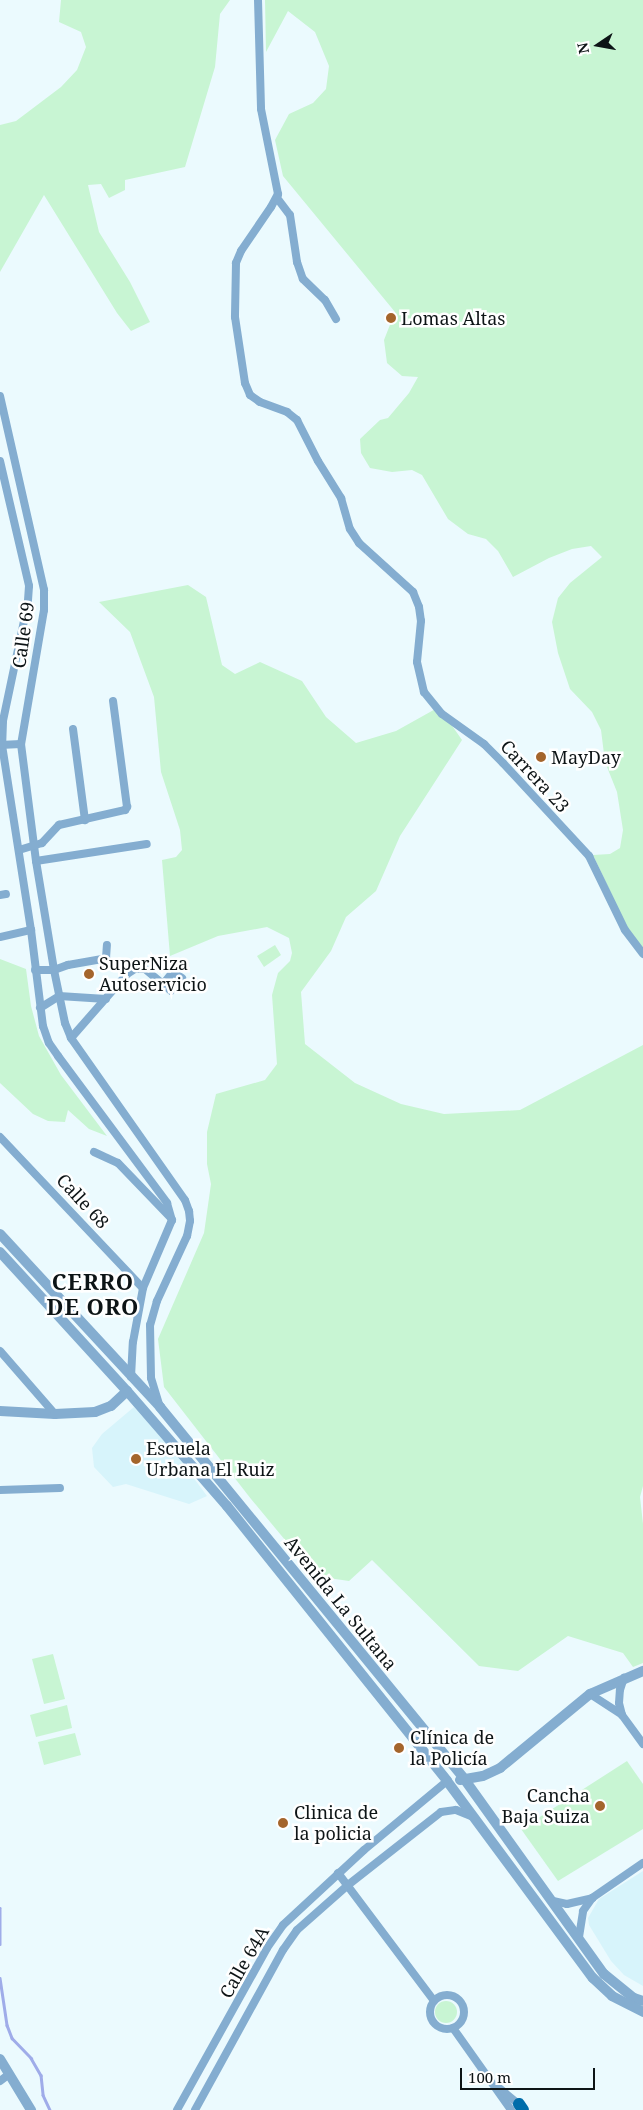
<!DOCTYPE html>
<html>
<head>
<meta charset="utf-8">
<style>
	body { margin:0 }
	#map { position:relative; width:643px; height:2110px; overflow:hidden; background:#ebfafe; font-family:"Noto Serif",serif }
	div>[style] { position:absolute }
	.built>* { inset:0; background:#d7f4fb }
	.green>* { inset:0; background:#c8f5d3 }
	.round { border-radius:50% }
	.stream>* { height:2.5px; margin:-1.25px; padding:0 1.25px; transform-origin:1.25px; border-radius:1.25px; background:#9face9 }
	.minor>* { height:8px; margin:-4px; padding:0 4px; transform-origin:4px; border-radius:4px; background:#84add0 }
	.minor>.ring { margin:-4px; padding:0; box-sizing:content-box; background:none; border:8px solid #84add0; border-radius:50% }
	.tertiary>* { height:10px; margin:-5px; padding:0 5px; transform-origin:5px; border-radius:5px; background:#84add0 }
	.primary>* { height:12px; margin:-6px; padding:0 6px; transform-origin:6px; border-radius:6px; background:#006daa }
	.dots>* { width:14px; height:14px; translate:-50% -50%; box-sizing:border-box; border:2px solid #fff; border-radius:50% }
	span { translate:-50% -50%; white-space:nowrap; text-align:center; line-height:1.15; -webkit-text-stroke:5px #fff; paint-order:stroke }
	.poi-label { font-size:18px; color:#0d1416 }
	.left { translate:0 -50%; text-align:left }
	.right { translate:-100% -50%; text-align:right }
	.street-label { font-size:18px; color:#0d1416 }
	.district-label { font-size:22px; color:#0d1416; font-weight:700; letter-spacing:1px }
	.north { position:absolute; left:573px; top:20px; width:50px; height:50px; -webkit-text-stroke:4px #fff; paint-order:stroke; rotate:258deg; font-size:14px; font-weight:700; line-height:20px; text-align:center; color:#0d1416 }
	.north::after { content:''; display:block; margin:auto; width:18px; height:22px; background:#0d1416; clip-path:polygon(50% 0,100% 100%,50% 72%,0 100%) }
	.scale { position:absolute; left:460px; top:2068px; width:135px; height:22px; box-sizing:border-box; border:2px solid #0d1416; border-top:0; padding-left:6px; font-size:15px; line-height:18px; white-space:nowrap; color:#0d1416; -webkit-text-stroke:4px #fff; paint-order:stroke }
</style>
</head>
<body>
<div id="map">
	<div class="built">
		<div style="clip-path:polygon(134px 1407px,173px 1450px,207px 1496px,189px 1504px,126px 1484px,113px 1487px,94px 1467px,92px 1448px,102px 1434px)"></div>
		<div style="clip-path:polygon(643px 1871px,643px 1986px,624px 1975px,611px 1961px,589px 1925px,588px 1918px,599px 1899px)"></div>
	</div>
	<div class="green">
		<div style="clip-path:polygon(61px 0,230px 0,220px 14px,215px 67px,185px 167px,125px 180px,125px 190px,109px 198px,101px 184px,88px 185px,99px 232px,130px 282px,150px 322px,131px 331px,117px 313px,44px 195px,0 272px,0 125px,16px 121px,61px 87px,77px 70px,86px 47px,81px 32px,59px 22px)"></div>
		<div style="clip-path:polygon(265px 0,643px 0,643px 949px,627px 927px,593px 855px,610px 854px,620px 848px,623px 830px,617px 792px,605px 762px,601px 730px,592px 712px,570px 689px,558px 653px,552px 622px,558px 598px,570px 583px,602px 557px,591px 546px,572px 549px,549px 558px,513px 577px,498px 551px,486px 539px,468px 534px,448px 519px,422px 475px,412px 470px,392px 472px,370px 468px,361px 453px,360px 439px,380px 420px,388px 418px,409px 393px,418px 377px,402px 376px,387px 363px,384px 340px,395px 312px,283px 176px,275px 140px,289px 114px,313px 103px,326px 89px,329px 66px,315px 32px,288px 11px,266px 52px)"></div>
		<div style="clip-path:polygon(188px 585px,206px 597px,222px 665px,235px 674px,260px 662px,302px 681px,326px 717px,356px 743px,396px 731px,439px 707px,462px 740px,400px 836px,376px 891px,346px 917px,331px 951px,301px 992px,305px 1044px,355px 1083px,401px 1104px,444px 1114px,520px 1110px,643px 1045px,643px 1486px,640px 1497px,643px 1524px,643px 1663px,633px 1667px,623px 1653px,568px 1636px,518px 1671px,479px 1666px,372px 1560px,349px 1581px,315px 1576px,251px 1499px,164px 1387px,158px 1339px,204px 1233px,211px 1184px,207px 1164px,207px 1132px,216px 1094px,265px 1080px,277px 1064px,272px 995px,278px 973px,290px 961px,292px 953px,289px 938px,267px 927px,218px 936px,170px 956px,162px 860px,176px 857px,182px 850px,180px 830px,161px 772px,154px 697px,130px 632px,99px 602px)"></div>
		<div style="clip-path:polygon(275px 945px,281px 955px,264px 967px,257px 956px)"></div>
		<div style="clip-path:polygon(0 959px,26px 969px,31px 1006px,39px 1036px,61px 1075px,107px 1136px,89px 1129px,68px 1110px,65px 1122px,48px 1121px,33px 1114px,0 1083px)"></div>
		<div style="clip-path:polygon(53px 1654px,65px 1699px,44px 1704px,32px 1659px)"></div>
		<div style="clip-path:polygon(67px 1705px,72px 1728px,36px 1737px,30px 1715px)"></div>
		<div style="clip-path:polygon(75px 1733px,81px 1755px,44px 1765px,38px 1742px)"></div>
		<div style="clip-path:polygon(627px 1761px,643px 1784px,643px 1829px,558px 1881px,521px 1829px)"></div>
		<div class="round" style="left:435px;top:2001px;width:22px;height:22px"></div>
	</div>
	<div class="stream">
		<div style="left:0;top:1908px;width:36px;rotate:90deg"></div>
		<div style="left:0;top:1978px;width:48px;rotate:81.5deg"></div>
		<div style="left:7px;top:2025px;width:14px;rotate:69deg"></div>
		<div style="left:12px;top:2038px;width:28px;rotate:46deg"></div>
		<div style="left:31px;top:2058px;width:20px;rotate:60deg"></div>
		<div style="left:41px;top:2075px;width:20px;rotate:84deg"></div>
		<div style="left:43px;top:2095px;width:17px;rotate:65deg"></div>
	</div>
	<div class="minor">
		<div style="left:258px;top:0;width:109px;rotate:88.4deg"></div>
		<div style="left:261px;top:109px;width:87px;rotate:78.7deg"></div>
		<div style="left:278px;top:194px;width:15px;rotate:118deg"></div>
		<div style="left:271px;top:207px;width:53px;rotate:124.3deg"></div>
		<div style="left:241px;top:251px;width:13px;rotate:113deg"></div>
		<div style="left:236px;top:263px;width:54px;rotate:91.1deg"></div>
		<div style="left:235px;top:317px;width:67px;rotate:81.4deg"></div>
		<div style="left:245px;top:383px;width:13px;rotate:67deg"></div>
		<div style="left:250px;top:395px;width:12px;rotate:35deg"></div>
		<div style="left:260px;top:402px;width:29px;rotate:20deg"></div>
		<div style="left:287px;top:412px;width:13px;rotate:39deg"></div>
		<div style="left:297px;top:420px;width:46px;rotate:62.9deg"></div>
		<div style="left:318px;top:461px;width:44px;rotate:58.1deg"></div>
		<div style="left:341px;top:498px;width:32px;rotate:74deg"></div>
		<div style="left:350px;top:529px;width:17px;rotate:57deg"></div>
		<div style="left:359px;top:543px;width:73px;rotate:42.2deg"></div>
		<div style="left:413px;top:592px;width:16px;rotate:68deg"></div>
		<div style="left:419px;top:607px;width:14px;rotate:82deg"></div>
		<div style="left:421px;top:621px;width:41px;rotate:95.6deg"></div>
		<div style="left:417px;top:662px;width:31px;rotate:77deg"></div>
		<div style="left:424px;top:692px;width:28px;rotate:51deg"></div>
		<div style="left:442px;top:714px;width:52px;rotate:35.5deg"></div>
		<div style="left:484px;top:744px;width:27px;rotate:45deg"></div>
		<div style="left:503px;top:763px;width:127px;rotate:47.2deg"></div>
		<div style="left:589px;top:856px;width:82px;rotate:64.1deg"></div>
		<div style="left:625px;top:930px;width:30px;rotate:53deg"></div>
		<div style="left:277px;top:198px;width:21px;rotate:53deg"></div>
		<div style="left:290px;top:215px;width:48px;rotate:81.5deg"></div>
		<div style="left:297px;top:262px;width:18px;rotate:71deg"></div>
		<div style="left:303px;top:279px;width:30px;rotate:44deg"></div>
		<div style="left:325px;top:300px;width:22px;rotate:60deg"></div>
		<div style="left:0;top:396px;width:199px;rotate:77.2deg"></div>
		<div style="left:44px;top:590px;width:20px;rotate:90deg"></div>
		<div style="left:44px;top:610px;width:136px;rotate:99.7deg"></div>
		<div style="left:21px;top:744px;width:118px;rotate:82.7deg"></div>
		<div style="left:36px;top:861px;width:110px;rotate:80.6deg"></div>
		<div style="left:54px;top:970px;width:54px;rotate:78.3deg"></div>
		<div style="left:65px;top:1023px;width:16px;rotate:68deg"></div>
		<div style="left:71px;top:1038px;width:198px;rotate:54.9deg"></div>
		<div style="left:185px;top:1200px;width:12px;rotate:70deg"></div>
		<div style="left:189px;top:1211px;width:10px;rotate:84deg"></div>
		<div style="left:190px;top:1221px;width:15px;rotate:101deg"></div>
		<div style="left:187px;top:1236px;width:72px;rotate:114.8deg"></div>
		<div style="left:157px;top:1301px;width:25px;rotate:106deg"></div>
		<div style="left:150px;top:1325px;width:53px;rotate:88.9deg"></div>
		<div style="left:151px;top:1378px;width:28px;rotate:73deg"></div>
		<div style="left:0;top:461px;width:128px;rotate:76.9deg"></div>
		<div style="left:29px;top:586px;width:16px;rotate:94deg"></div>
		<div style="left:28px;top:602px;width:122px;rotate:101.9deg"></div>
		<div style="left:3px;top:721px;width:24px;rotate:92deg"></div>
		<div style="left:2px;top:745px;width:187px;rotate:81.1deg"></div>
		<div style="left:31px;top:930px;width:97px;rotate:82.9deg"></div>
		<div style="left:43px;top:1026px;width:18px;rotate:71deg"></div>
		<div style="left:49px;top:1043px;width:16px;rotate:55deg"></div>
		<div style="left:58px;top:1056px;width:183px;rotate:53.4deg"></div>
		<div style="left:167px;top:1203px;width:18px;rotate:74deg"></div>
		<div style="left:73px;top:729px;width:92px;rotate:82.5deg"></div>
		<div style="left:0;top:745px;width:21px;rotate:-3deg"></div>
		<div style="left:19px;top:850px;width:24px;rotate:-17deg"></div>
		<div style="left:42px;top:843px;width:25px;rotate:-47deg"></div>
		<div style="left:59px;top:825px;width:68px;rotate:-12.8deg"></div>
		<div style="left:125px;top:810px;width:4px;rotate:-56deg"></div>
		<div style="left:127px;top:807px;width:107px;rotate:-97.5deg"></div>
		<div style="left:36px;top:861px;width:112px;rotate:-8.7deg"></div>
		<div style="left:0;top:895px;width:6px;rotate:-9deg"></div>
		<div style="left:0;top:937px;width:32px;rotate:-13deg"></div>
		<div style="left:35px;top:970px;width:19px"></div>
		<div style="left:54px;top:970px;width:15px;rotate:-20deg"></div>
		<div style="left:68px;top:965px;width:39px;rotate:-10deg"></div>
		<div style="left:106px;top:958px;width:13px;rotate:-86deg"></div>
		<div style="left:164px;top:983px;width:14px;rotate:-51deg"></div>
		<div style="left:173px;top:972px;width:11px;rotate:34deg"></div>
		<div style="left:40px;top:1008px;width:22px;rotate:-32deg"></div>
		<div style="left:59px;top:996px;width:47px;rotate:3.7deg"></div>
		<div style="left:71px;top:1038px;width:85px;rotate:-48.8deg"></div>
		<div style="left:127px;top:974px;width:9px;rotate:-32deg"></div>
		<div style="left:135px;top:969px;width:10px"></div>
		<div style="left:145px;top:969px;width:34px;rotate:40deg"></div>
		<div style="left:0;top:1137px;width:208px;rotate:46.6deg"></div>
		<div style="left:94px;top:1152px;width:26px;rotate:25deg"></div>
		<div style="left:118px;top:1163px;width:76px;rotate:46.1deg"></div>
		<div style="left:0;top:1351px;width:84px;rotate:48.9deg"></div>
		<div style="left:131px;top:1377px;width:35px;rotate:-87deg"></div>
		<div style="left:133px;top:1342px;width:55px;rotate:-79.5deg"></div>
		<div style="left:143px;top:1288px;width:74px;rotate:-66.9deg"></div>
		<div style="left:0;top:1490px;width:60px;rotate:-1.9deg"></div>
		<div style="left:590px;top:1694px;width:38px;rotate:33deg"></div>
		<div style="left:622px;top:1715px;width:36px;rotate:54deg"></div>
		<div style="left:622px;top:1715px;width:12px;rotate:-104deg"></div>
		<div style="left:619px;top:1703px;width:13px;rotate:-86deg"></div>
		<div style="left:620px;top:1690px;width:13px;rotate:-72deg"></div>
		<div style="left:338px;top:1873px;width:160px;rotate:53.1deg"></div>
		<div style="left:553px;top:1901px;width:14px;rotate:12deg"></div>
		<div style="left:567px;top:1904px;width:26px;rotate:-13deg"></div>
		<div style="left:592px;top:1898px;width:62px;rotate:-34.5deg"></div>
		<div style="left:579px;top:1937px;width:26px;rotate:-81deg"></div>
		<div style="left:583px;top:1911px;width:16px;rotate:-55deg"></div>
		<div class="ring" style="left:430px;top:1995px;width:26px;height:26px"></div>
		<div style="left:453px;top:2028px;width:100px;rotate:54.7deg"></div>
		<div style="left:0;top:2081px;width:10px;rotate:-37deg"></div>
		<div style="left:498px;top:2087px;width:31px;rotate:40deg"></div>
		<div style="left:177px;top:2110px;width:185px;rotate:-60.9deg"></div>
		<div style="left:267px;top:1948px;width:28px;rotate:-55deg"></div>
		<div style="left:283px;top:1925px;width:110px;rotate:-42.8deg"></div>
		<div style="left:364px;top:1850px;width:108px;rotate:-39.7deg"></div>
		<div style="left:195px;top:2110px;width:183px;rotate:-61.2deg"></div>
		<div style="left:283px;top:1950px;width:24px;rotate:-55deg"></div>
		<div style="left:297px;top:1930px;width:68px;rotate:-41.4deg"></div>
		<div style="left:348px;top:1885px;width:118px;rotate:-38.1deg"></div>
		<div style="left:441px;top:1812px;width:15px;rotate:-8deg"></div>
		<div style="left:456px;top:1810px;width:16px;rotate:22deg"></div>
	</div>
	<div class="tertiary">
		<div style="left:0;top:1234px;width:236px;rotate:47.2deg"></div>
		<div style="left:160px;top:1407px;width:482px;rotate:50.7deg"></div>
		<div style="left:465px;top:1780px;width:239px;rotate:54.4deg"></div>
		<div style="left:604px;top:1974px;width:38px;rotate:39deg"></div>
		<div style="left:634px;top:1998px;width:9px;rotate:18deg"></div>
		<div style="left:0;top:1252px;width:188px;rotate:47.6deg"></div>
		<div style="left:127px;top:1391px;width:152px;rotate:49deg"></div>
		<div style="left:227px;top:1506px;width:352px;rotate:51.3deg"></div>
		<div style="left:447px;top:1781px;width:245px;rotate:53.5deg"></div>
		<div style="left:593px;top:1978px;width:26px;rotate:43deg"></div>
		<div style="left:612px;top:1996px;width:35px;rotate:27deg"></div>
		<div style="left:0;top:1411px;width:55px;rotate:3.1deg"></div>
		<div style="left:55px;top:1414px;width:40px;rotate:-2.9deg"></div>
		<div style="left:95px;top:1412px;width:17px;rotate:-21deg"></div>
		<div style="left:111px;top:1406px;width:22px;rotate:-43deg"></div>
		<div style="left:460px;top:1780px;width:23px;rotate:-10deg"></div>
		<div style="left:483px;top:1776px;width:19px;rotate:-25deg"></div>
		<div style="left:500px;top:1768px;width:117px;rotate:-39.4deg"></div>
		<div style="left:590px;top:1694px;width:58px;rotate:-23.5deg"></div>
		<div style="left:0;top:2059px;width:60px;rotate:58.7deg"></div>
	</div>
	<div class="primary">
		<div style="left:519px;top:2104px;width:7px;rotate:56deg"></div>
	</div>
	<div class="dots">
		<div style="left:391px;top:318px;background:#a4652c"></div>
		<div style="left:541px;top:757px;background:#a4652c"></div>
		<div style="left:89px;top:974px;background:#a4652c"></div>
		<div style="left:136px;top:1459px;background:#a4652c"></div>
		<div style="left:399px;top:1748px;background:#a4652c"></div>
		<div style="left:600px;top:1806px;background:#a4652c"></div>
		<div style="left:283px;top:1823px;background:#a4652c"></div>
	</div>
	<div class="poi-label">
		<span class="left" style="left:401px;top:318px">Lomas Altas</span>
		<span class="left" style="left:551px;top:757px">MayDay</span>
		<span class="left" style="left:99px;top:974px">SuperNiza<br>Autoservicio</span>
		<span class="left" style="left:146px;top:1459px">Escuela<br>Urbana El Ruiz</span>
		<span class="left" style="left:410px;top:1748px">Clínica de<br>la Policía</span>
		<span class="right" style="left:590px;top:1806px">Cancha<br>Baja Suiza</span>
		<span class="left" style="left:294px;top:1823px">Clinica de<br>la policia</span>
	</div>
	<div class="street-label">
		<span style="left:23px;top:635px;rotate:-82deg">Calle 69</span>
		<span style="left:535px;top:776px;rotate:47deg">Carrera 23</span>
		<span style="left:83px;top:1201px;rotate:47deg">Calle 68</span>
		<span style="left:341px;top:1603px;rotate:51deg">Avenida La Sultana</span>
		<span style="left:244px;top:1962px;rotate:-60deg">Calle 64A</span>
	</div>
	<div class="district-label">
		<span style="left:93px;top:1294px">CERRO<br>DE ORO</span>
	</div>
	<div class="north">N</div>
	<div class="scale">100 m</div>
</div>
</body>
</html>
